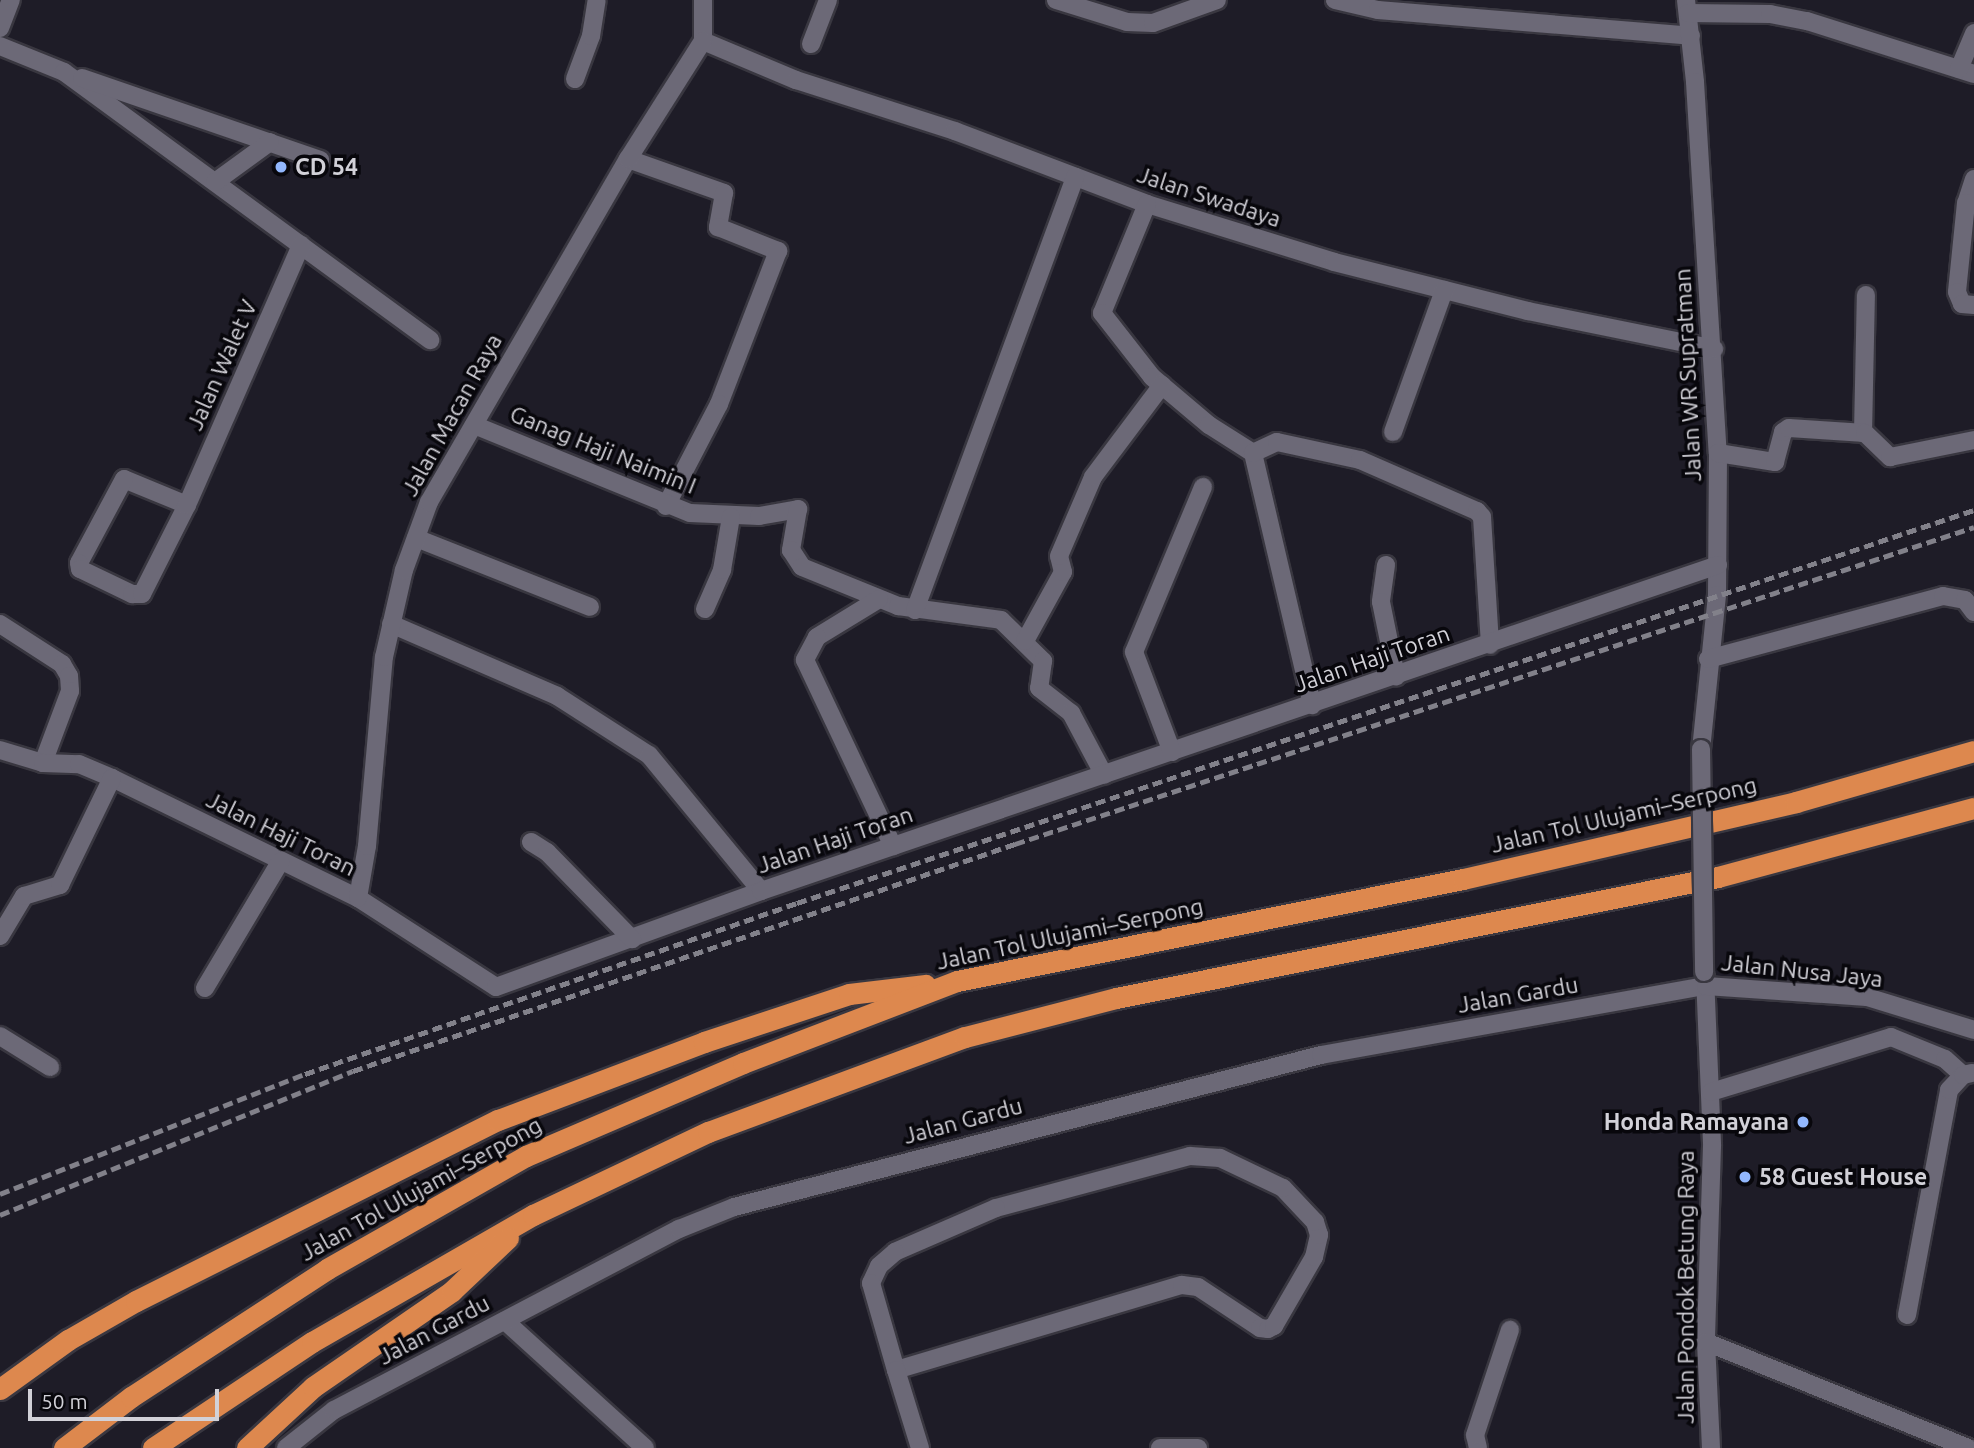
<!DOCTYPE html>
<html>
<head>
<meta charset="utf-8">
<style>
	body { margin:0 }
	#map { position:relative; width:1974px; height:1448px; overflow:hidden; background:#1e1c27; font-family:Ubuntu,sans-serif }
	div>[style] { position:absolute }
	.roads { filter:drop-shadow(2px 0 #393740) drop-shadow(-2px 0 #393740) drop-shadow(0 2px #393740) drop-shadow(0 -2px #393740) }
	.minor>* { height:18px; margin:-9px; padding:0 9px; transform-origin:9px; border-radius:9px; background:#6c6977 }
	.highway>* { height:21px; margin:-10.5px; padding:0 10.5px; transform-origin:10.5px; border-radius:10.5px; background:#dd884e }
	.rail>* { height:5px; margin-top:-2.5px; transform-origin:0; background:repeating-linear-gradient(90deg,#82818a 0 10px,transparent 0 15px) }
	.bridges { filter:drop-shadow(2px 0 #393740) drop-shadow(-2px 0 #393740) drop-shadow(0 2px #393740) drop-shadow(0 -2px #393740) }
	.minor-bridge>* { height:18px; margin:-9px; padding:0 9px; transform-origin:9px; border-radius:9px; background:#6c6977 }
	.dots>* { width:19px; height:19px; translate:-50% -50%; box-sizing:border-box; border:4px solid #08070c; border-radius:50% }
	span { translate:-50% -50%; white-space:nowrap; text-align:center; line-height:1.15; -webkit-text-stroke:7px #08070c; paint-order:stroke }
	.poi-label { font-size:23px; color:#d2d1d8; font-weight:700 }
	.left { translate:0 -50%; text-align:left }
	.right { translate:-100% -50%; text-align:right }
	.street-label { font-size:23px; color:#d2d1d8 }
	.scale { position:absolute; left:28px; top:1389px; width:191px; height:32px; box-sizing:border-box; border:4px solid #d2d1d8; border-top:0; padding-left:9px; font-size:21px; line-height:24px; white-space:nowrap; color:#d2d1d8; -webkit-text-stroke:5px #08070c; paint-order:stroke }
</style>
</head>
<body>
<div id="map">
	<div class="roads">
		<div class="minor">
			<div style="left:703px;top:0;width:41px;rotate:90deg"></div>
			<div style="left:1056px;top:0;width:74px;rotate:17.2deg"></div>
			<div style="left:1127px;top:22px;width:26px;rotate:2deg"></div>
			<div style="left:1153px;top:23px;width:68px;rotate:-19.8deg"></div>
			<div style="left:1335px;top:0;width:44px;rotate:13.1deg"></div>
			<div style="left:1378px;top:10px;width:314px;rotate:4.7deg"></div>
			<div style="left:1686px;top:0;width:82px;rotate:83.7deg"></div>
			<div style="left:1695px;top:82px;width:372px;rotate:86.5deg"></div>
			<div style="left:1718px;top:453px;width:142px;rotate:90.4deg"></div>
			<div style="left:1717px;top:595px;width:155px;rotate:95.9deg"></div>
			<div style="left:1688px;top:13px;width:82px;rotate:0.7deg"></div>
			<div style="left:1770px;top:14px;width:38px;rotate:11deg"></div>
			<div style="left:1807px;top:21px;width:175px;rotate:17.6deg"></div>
			<div style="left:0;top:28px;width:30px;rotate:-69deg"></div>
			<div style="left:703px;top:41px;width:101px;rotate:22.8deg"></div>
			<div style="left:796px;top:80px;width:167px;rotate:17.8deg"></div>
			<div style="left:955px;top:131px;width:205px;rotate:20.8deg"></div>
			<div style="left:1147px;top:204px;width:196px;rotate:17.2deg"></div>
			<div style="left:1334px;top:262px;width:200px;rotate:14.2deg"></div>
			<div style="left:1528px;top:311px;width:190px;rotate:11.5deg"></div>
			<div style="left:811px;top:44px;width:47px;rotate:-68.9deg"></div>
			<div style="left:0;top:46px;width:69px;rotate:22.1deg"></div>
			<div style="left:64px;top:72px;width:454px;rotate:36.2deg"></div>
			<div style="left:1959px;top:69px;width:39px;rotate:-67deg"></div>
			<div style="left:82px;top:78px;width:252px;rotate:19deg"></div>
			<div style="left:575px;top:79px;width:46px;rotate:-69.6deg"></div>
			<div style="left:591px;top:36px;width:36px;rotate:-81deg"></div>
			<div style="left:628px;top:159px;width:102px;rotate:19.5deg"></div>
			<div style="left:724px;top:193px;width:35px;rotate:100deg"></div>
			<div style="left:718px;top:227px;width:65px;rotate:21.8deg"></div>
			<div style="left:778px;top:251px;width:164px;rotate:111.1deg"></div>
			<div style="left:719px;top:404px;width:115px;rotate:117.5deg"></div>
			<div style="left:1974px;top:179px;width:25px;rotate:108deg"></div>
			<div style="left:1966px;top:203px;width:89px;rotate:95.8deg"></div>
			<div style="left:1957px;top:292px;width:13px;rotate:67deg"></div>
			<div style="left:1962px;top:304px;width:12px;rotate:5deg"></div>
			<div style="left:215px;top:182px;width:68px;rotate:-36deg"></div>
			<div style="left:1147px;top:204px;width:118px;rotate:112.4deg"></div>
			<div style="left:1102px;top:313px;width:81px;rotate:52deg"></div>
			<div style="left:1152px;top:377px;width:75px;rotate:40.1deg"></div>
			<div style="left:1209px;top:425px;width:52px;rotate:32.5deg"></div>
			<div style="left:1253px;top:453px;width:259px;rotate:76.8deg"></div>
			<div style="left:474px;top:425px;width:233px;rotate:22.2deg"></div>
			<div style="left:690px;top:513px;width:69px;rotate:2.5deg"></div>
			<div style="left:759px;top:516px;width:40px;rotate:-10deg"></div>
			<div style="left:798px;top:509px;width:42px;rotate:99.7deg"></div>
			<div style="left:791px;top:550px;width:20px;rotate:57deg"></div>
			<div style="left:802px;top:567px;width:104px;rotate:22.1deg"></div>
			<div style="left:898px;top:606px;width:104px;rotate:7.7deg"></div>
			<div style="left:1001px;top:620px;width:59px;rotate:44.3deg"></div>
			<div style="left:1043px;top:661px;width:27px;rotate:98deg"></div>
			<div style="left:1039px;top:688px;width:41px;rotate:38deg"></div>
			<div style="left:1071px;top:713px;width:70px;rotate:62deg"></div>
			<div style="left:1393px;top:432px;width:151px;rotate:-70.2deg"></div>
			<div style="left:1863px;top:433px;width:138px;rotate:-88.8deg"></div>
			<div style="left:1253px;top:453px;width:26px;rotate:-25deg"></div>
			<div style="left:1277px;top:442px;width:85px;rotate:12.2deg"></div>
			<div style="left:1360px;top:460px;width:128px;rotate:23.6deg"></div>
			<div style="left:1477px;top:511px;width:8px;rotate:50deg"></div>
			<div style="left:1482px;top:517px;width:128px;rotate:86.4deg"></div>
			<div style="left:1718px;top:453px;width:58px;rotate:9deg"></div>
			<div style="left:1775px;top:462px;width:31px;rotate:-75deg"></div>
			<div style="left:1783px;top:432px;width:7px;rotate:-34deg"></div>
			<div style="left:1789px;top:428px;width:76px;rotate:3.8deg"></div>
			<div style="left:1865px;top:433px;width:35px;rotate:44deg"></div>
			<div style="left:1890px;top:457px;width:86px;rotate:-11.4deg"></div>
			<div style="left:187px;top:505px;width:68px;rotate:-157.6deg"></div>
			<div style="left:124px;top:479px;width:95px;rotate:118.2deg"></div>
			<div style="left:79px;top:563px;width:6px;rotate:81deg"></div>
			<div style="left:80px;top:569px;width:58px;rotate:25.7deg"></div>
			<div style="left:132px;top:594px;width:10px"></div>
			<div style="left:142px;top:594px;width:100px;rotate:-63.2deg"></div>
			<div style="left:187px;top:505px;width:284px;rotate:-66.3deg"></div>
			<div style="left:416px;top:538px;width:187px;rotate:21.6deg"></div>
			<div style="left:1386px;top:565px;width:37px;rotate:98deg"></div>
			<div style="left:1381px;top:602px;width:76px;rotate:78.5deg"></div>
			<div style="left:879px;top:599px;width:73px;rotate:148.5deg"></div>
			<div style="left:817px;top:637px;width:26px;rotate:118deg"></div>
			<div style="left:805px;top:660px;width:206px;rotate:64.7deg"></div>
			<div style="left:705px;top:609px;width:43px;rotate:-66.4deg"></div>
			<div style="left:722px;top:570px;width:54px;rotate:-80.4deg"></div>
			<div style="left:915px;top:610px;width:462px;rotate:-69.7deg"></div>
			<div style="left:0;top:624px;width:74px;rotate:32.8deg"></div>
			<div style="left:62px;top:664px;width:14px;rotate:60deg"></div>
			<div style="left:69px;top:676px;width:15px;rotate:86deg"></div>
			<div style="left:70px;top:691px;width:77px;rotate:110.6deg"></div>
			<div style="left:391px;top:624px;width:181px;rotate:23.4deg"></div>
			<div style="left:557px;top:696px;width:109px;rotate:32.7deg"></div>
			<div style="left:649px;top:755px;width:176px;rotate:50.5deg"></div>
			<div style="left:1025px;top:641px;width:79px;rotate:-61.2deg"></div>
			<div style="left:1063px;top:572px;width:16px;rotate:-104deg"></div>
			<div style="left:1059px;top:556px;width:86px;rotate:-66.7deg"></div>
			<div style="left:1093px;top:477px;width:115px;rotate:-53.1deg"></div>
			<div style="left:1708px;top:659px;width:243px;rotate:-15deg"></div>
			<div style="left:1943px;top:596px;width:22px;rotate:10deg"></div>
			<div style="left:1965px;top:600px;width:15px;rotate:53deg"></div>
			<div style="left:0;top:750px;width:45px;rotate:16.8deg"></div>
			<div style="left:43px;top:763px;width:36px;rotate:2deg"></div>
			<div style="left:79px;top:764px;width:36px;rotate:23deg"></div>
			<div style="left:112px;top:778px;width:274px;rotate:26deg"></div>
			<div style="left:358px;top:898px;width:164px;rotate:32.8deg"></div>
			<div style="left:496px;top:987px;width:282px;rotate:-19.9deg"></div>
			<div style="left:761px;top:891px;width:1011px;rotate:-18.81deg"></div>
			<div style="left:1172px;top:752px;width:107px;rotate:-110.8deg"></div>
			<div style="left:1134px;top:652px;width:179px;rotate:-67.3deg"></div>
			<div style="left:531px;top:842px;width:19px;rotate:32deg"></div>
			<div style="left:547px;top:852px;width:122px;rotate:45.7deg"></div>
			<div style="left:358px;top:898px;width:53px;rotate:-80.2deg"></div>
			<div style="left:367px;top:846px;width:190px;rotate:-84.9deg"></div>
			<div style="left:384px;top:657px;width:89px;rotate:-77.1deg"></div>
			<div style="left:404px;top:570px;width:72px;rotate:-69.8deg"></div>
			<div style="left:429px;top:502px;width:397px;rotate:-59.9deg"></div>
			<div style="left:628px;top:159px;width:140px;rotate:-57.6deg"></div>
			<div style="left:0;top:936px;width:47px;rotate:-59deg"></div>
			<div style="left:24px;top:896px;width:38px;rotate:-17deg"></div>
			<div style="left:60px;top:885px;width:119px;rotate:-64.1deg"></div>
			<div style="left:1705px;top:976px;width:170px;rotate:87.6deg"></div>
			<div style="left:1712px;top:1146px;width:196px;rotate:91.8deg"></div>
			<div style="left:1706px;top:1342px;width:106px;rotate:87.3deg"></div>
			<div style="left:205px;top:988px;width:147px;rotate:-59.2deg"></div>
			<div style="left:0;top:1036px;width:59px;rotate:31.8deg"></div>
			<div style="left:1711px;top:1092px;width:188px;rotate:-17deg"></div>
			<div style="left:1891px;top:1037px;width:58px;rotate:22.2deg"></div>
			<div style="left:1945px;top:1059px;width:24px;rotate:42deg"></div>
			<div style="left:1907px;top:1315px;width:229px;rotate:-79.4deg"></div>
			<div style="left:1949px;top:1090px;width:21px;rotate:-47deg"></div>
			<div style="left:1963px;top:1075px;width:9px;rotate:-13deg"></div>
			<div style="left:505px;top:1321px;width:189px;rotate:42.2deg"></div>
			<div style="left:1706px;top:1342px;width:283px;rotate:22deg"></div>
			<div style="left:896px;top:1370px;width:298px;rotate:-16.6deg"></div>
			<div style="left:1182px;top:1285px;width:16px;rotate:7deg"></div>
			<div style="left:1198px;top:1287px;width:74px;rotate:33.5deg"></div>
			<div style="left:1260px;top:1328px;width:8px;rotate:7deg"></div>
			<div style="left:1268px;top:1329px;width:7px;rotate:-27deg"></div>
			<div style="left:1274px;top:1326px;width:80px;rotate:-59.9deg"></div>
			<div style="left:1314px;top:1257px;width:23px;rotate:-77deg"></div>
			<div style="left:1319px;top:1235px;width:14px;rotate:-107deg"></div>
			<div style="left:1315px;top:1222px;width:47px;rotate:-133.3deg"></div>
			<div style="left:1283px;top:1188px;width:70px;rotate:-154.5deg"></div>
			<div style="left:1220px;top:1158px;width:30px;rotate:-176deg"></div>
			<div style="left:1190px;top:1156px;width:201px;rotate:165deg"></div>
			<div style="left:996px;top:1208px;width:110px;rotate:156.5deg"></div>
			<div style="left:895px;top:1252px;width:21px;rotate:139deg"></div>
			<div style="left:879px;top:1266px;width:19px;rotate:115deg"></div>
			<div style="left:871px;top:1283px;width:91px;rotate:74deg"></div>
			<div style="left:896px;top:1370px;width:82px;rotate:72.9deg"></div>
			<div style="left:286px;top:1448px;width:61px;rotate:-38.4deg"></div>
			<div style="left:334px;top:1410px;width:390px;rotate:-27.7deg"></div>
			<div style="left:679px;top:1229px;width:59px;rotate:-21.8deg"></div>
			<div style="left:734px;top:1207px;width:606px;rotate:-14.52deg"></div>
			<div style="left:1321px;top:1055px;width:391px;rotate:-10.2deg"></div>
			<div style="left:1706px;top:986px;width:161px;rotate:3.9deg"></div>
			<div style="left:1867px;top:997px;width:112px;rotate:17.1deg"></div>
			<div style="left:1160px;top:1448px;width:38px"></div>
			<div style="left:1478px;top:1448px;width:13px;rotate:-103deg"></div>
			<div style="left:1475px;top:1435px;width:111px;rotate:-71.6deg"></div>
		</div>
		<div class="highway">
			<div style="left:0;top:1389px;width:84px;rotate:-35.8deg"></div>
			<div style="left:68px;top:1340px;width:78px;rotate:-29.8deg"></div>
			<div style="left:136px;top:1301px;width:405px;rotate:-26.6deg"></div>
			<div style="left:498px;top:1120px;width:220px;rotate:-20.7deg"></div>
			<div style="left:704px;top:1042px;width:153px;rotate:-18.3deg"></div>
			<div style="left:849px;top:994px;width:77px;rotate:-6.8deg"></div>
			<div style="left:64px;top:1448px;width:84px;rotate:-37.3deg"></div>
			<div style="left:131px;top:1397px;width:234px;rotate:-33.1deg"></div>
			<div style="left:327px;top:1269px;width:229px;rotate:-29.6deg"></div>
			<div style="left:526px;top:1156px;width:236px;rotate:-23.2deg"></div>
			<div style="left:743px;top:1063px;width:229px;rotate:-21deg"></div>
			<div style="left:957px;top:981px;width:516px;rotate:-11.4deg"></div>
			<div style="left:1463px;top:879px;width:342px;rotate:-13deg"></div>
			<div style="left:1796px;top:802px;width:185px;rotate:-16deg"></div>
			<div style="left:153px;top:1448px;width:191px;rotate:-33.7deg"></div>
			<div style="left:312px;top:1342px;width:255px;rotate:-29.9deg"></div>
			<div style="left:533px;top:1215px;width:194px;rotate:-25.4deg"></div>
			<div style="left:708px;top:1132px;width:274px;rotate:-20.3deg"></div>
			<div style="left:965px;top:1037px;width:156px;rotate:-14.5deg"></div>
			<div style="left:1116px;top:998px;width:614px;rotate:-11.36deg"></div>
			<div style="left:1718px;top:877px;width:265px;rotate:-15.1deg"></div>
			<div style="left:247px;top:1448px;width:90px;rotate:-42.7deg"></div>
			<div style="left:313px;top:1387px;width:169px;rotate:-34.6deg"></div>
			<div style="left:452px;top:1291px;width:77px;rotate:-43.4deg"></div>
		</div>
	</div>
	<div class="rail">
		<div style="left:0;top:1194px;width:328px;rotate:-21.5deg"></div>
		<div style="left:305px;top:1074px;width:521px;rotate:-19.17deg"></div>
		<div style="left:797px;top:903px;width:1241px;rotate:-18.46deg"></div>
		<div style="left:0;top:1215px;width:381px;rotate:-22.2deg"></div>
		<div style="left:353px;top:1071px;width:700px;rotate:-18.93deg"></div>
		<div style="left:1015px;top:844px;width:1010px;rotate:-18.29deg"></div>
	</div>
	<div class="bridges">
		<div class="minor-bridge">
			<div style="left:1701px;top:749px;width:223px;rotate:89.2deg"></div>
		</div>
	</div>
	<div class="dots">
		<div style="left:281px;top:167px;background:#92b7fd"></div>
		<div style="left:1803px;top:1122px;background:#92b7fd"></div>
		<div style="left:1745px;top:1177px;background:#92b7fd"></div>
	</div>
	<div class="poi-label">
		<span class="left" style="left:295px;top:167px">CD 54</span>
		<span class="right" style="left:1789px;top:1122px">Honda Ramayana</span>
		<span class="left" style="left:1759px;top:1177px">58 Guest House</span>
	</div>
	<div class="street-label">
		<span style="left:1209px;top:197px;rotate:18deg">Jalan Swadaya</span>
		<span style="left:222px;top:365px;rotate:-66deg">Jalan Walet V</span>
		<span style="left:1688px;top:375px;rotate:-93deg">Jalan WR Supratman</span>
		<span style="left:452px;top:415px;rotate:-61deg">Jalan Macan Raya</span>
		<span style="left:603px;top:450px;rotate:22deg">Ganag Haji Naimin I</span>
		<span style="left:1372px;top:659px;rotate:-19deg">Jalan Haji Toran</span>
		<span style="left:1624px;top:815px;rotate:-13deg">Jalan Tol Ulujami–Serpong</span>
		<span style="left:281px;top:834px;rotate:26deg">Jalan Haji Toran</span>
		<span style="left:835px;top:840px;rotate:-19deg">Jalan Haji Toran</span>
		<span style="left:1070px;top:934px;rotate:-12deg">Jalan Tol Ulujami–Serpong</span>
		<span style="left:1802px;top:971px;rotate:6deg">Jalan Nusa Jaya</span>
		<span style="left:1518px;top:995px;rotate:-10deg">Jalan Gardu</span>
		<span style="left:963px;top:1121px;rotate:-15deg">Jalan Gardu</span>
		<span style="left:421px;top:1189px;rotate:-29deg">Jalan Tol Ulujami–Serpong</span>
		<span style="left:1686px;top:1287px;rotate:-90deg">Jalan Pondok Betung Raya</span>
		<span style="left:434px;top:1330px;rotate:-28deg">Jalan Gardu</span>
	</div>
	<div class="scale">50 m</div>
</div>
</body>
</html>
